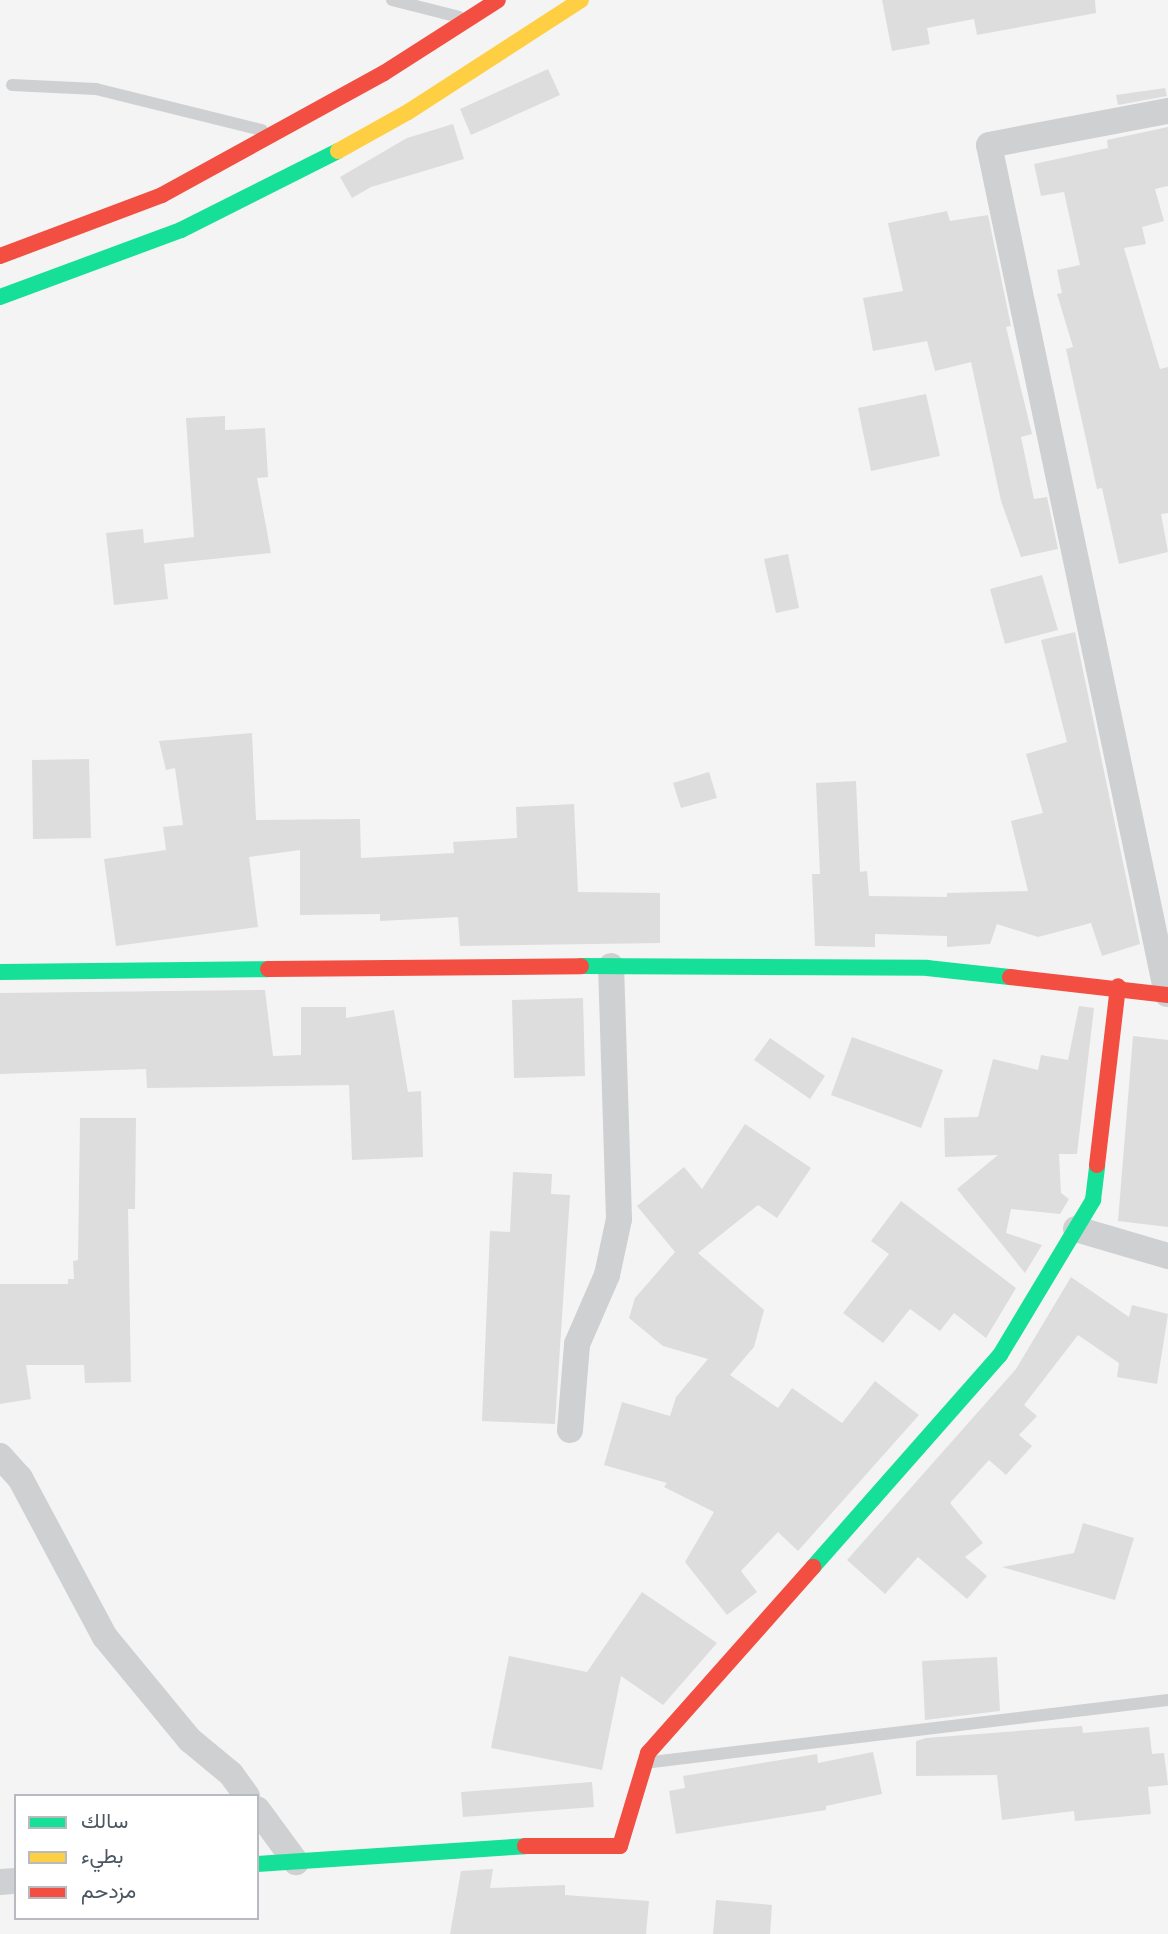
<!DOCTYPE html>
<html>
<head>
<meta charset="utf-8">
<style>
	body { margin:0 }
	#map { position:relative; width:1168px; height:1934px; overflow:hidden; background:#f4f4f4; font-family:"Archivo Narrow",Vazirmatn,sans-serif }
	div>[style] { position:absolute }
	.building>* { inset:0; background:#ddddde }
	.lane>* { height:12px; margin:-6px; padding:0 6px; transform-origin:6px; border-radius:6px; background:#ced0d2 }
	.street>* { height:26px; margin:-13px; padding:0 13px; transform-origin:13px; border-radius:13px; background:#ced0d2 }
	.fast>* { height:16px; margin:-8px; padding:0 8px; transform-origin:8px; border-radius:8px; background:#16e098 }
	.slow>* { height:16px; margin:-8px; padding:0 8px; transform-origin:8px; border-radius:8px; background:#ffcf43 }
	.jam>* { height:16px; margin:-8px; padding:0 8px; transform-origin:8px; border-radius:8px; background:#f24e42 }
	span { translate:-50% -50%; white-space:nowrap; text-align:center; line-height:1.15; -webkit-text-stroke:5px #fff; paint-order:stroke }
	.legend { position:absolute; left:14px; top:1794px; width:245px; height:126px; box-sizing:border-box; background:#fff; border:2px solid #b7bbc0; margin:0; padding:9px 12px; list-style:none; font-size:21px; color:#4a5661 }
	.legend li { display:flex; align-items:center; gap:14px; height:35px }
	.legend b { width:35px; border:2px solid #b7bbc0 }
</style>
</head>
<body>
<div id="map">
	<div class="building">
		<div style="clip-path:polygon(882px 0,1095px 0,1096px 13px,977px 35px,974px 19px,927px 28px,930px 44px,892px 51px)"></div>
		<div style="clip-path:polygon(548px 69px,560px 95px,471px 135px,460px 109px)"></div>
		<div style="clip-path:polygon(1165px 88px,1167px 96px,1118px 105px,1116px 95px)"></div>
		<div style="clip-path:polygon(453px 124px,464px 159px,371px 187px,352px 198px,340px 177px,407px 138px)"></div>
		<div style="clip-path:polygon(1168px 127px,1168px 186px,1155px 189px,1164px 221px,1142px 227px,1146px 244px,1124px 248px,1160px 369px,1168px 367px,1168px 513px,1161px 514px,1168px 552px,1119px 564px,1102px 488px,1097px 489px,1066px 349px,1073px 347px,1057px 294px,1062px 293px,1057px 270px,1080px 265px,1064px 192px,1041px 196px,1034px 164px,1108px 148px,1107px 140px)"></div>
		<div style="clip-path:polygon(947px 211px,950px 221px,988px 215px,1011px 326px,1006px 327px,1032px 434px,1021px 437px,1034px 499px,1047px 497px,1058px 549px,1021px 557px,1001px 501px,971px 362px,935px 371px,927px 341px,873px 351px,863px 298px,903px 291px,888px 223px)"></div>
		<div style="clip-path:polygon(926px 394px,940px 456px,871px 471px,858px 408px)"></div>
		<div style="clip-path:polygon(225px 416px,225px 430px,265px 428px,268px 477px,257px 478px,271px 553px,164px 564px,168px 599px,114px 605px,106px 533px,143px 529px,144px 543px,194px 537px,186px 418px)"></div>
		<div style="clip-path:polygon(788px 554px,799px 608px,776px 613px,764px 559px)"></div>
		<div style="clip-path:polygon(1042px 575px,1058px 630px,1005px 644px,990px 589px)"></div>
		<div style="clip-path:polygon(1075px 632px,1140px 944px,1102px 956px,1091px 923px,1038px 937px,997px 924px,990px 944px,947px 947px,947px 936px,875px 934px,875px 947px,815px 946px,812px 874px,820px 874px,816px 783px,856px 781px,860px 872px,867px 871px,869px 896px,947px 897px,947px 893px,1028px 891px,1011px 821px,1043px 813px,1026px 754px,1067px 742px,1041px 640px)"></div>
		<div style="clip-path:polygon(252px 733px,256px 820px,360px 819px,361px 858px,454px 853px,453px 842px,517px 838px,516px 807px,574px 804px,578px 892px,660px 893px,660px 943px,460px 946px,458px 917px,380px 921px,380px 914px,300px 915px,300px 850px,249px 857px,258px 927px,116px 946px,104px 859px,166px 850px,163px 827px,183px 825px,175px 768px,166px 770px,159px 741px)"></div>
		<div style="clip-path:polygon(89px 759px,91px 838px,33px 839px,32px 760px)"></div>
		<div style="clip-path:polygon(709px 772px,717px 798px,681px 808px,673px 783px)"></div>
		<div style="clip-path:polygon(265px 990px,273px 1056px,301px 1055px,301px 1007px,346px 1007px,346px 1018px,394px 1010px,408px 1092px,421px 1091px,423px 1157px,352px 1160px,349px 1085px,147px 1088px,146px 1069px,0 1074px,0 993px)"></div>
		<div style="clip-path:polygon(583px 998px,585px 1076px,514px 1078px,512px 1000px)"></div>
		<div style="clip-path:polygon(1079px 1006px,1094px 1008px,1077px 1154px,1059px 1154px,1061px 1193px,1069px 1199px,1060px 1214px,1011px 1209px,1006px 1233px,1042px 1245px,1025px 1273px,957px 1189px,998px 1155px,945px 1157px,944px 1118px,978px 1117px,993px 1059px,1038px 1070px,1041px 1055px,1068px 1060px)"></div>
		<div style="clip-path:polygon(1133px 1036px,1168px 1040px,1168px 1227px,1118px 1221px)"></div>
		<div style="clip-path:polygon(852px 1037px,943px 1070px,921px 1128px,831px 1095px)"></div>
		<div style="clip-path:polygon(770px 1038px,825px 1076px,810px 1099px,754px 1060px)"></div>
		<div style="clip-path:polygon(80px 1118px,136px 1118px,135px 1209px,128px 1209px,131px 1382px,85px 1383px,84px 1365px,26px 1365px,31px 1399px,0 1404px,0 1284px,68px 1284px,68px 1279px,74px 1279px,73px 1261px,78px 1260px)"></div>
		<div style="clip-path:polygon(745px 1124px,811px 1168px,777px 1218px,758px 1205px,698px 1253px,764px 1310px,754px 1347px,730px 1375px,778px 1408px,792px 1388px,842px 1423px,875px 1381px,919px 1415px,798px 1551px,778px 1532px,741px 1571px,757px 1592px,727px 1615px,685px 1562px,714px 1512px,664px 1487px,667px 1483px,604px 1465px,622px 1402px,670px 1416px,676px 1397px,708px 1359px,663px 1346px,629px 1318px,635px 1298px,675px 1252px,637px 1206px,684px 1167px,702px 1189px)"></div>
		<div style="clip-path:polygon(513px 1172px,552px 1174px,551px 1194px,570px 1195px,555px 1424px,482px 1421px,490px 1231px,510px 1232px)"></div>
		<div style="clip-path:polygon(901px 1201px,1016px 1288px,986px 1338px,954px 1313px,940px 1331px,910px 1309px,883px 1343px,843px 1313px,889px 1254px,871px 1241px)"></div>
		<div style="clip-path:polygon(1071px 1277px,1129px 1317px,1132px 1305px,1168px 1314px,1157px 1384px,1117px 1377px,1119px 1363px,1078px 1335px,1024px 1405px,1037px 1416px,1019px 1435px,1032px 1446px,1006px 1475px,989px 1460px,950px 1503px,983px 1543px,965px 1557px,987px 1576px,967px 1599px,918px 1557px,885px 1594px,847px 1560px,1016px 1369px)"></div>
		<div style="clip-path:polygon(1083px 1523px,1134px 1538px,1115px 1600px,1002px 1567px,1074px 1553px)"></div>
		<div style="clip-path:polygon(642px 1592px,717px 1643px,663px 1705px,621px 1676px,602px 1770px,491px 1748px,509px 1656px,587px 1672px)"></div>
		<div style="clip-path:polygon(997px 1657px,1000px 1711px,925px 1720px,922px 1661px)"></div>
		<div style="clip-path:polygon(1082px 1726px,1083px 1733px,1149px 1727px,1152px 1754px,1164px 1753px,1168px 1785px,1148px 1787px,1151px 1814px,1075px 1821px,1074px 1811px,1002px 1820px,997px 1775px,916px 1776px,916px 1741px,926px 1738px)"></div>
		<div style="clip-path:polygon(873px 1752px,882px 1794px,826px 1806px,826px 1810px,676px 1834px,669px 1791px,685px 1788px,683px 1776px,817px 1754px,818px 1763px)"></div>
		<div style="clip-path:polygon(592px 1782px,594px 1807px,463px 1817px,461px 1792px)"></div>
		<div style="clip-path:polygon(493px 1869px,490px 1888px,565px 1885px,565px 1895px,649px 1901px,646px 1934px,450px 1934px,461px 1871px)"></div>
		<div style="clip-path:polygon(716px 1900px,772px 1905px,770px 1934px,713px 1934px)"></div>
	</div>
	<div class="lane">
		<div style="left:392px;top:0;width:69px;rotate:14.2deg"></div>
		<div style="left:12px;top:85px;width:84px;rotate:2.7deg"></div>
		<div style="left:96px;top:89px;width:171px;rotate:13.9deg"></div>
		<div style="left:652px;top:1762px;width:520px;rotate:-6.85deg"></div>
	</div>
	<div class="street">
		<div style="left:1167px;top:994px;width:867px;rotate:-101.84deg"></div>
		<div style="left:989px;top:145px;width:182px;rotate:-10.8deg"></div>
		<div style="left:1076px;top:1229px;width:96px;rotate:16.4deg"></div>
		<div style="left:570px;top:1430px;width:86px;rotate:-85.3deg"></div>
		<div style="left:577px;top:1344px;width:75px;rotate:-66.5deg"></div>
		<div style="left:607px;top:1275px;width:57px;rotate:-77.9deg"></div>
		<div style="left:619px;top:1219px;width:253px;rotate:-91.8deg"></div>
		<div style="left:0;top:1456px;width:30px;rotate:48deg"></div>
		<div style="left:20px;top:1478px;width:180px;rotate:61.9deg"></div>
		<div style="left:105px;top:1637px;width:134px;rotate:50.5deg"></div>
		<div style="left:190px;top:1740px;width:53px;rotate:39.7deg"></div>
		<div style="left:231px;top:1774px;width:27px;rotate:54deg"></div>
		<div style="left:257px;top:1809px;width:66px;rotate:53.7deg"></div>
		<div style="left:0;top:1882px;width:16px;rotate:-4deg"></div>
	</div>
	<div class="fast">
		<div style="left:0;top:297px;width:193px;rotate:-20.3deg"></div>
		<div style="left:181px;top:230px;width:176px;rotate:-26.7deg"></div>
		<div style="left:581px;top:966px;width:346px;rotate:0.3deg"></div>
		<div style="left:927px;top:968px;width:83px;rotate:6.2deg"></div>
		<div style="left:0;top:972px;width:268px;rotate:-0.6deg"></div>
		<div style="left:813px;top:1567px;width:283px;rotate:-48.6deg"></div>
		<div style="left:1000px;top:1355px;width:181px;rotate:-59deg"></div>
		<div style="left:1093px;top:1200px;width:35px;rotate:-83deg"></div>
		<div style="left:257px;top:1864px;width:269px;rotate:-3.8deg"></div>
	</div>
	<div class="slow">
		<div style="left:338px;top:151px;width:80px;rotate:-29.1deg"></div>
		<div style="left:408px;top:112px;width:206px;rotate:-32.9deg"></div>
	</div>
	<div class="jam">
		<div style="left:0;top:256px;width:173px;rotate:-20.6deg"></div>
		<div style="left:162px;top:195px;width:253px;rotate:-28.8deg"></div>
		<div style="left:384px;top:73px;width:135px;rotate:-32.6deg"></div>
		<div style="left:268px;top:969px;width:313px;rotate:-0.5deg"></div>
		<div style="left:1010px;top:977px;width:159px;rotate:6.5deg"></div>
		<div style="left:1097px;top:1165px;width:180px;rotate:-83.3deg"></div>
		<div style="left:525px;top:1846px;width:95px"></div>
		<div style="left:620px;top:1846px;width:97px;rotate:-73.2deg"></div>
		<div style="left:648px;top:1753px;width:249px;rotate:-48.4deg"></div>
	</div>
	<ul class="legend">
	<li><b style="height:9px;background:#16e098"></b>سالك</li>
	<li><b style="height:9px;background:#ffcf43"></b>بطيء</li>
	<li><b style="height:9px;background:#f24e42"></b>مزدحم</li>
	</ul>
</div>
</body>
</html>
